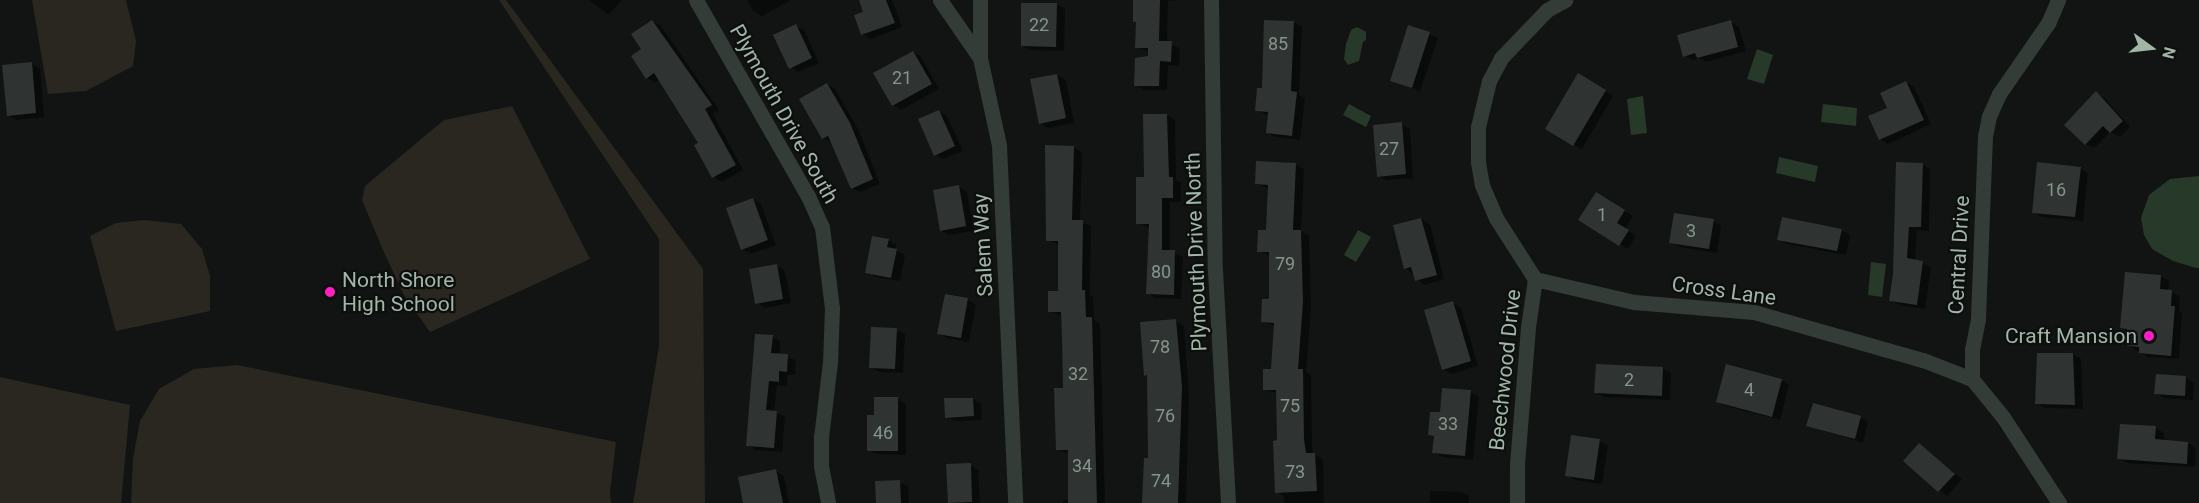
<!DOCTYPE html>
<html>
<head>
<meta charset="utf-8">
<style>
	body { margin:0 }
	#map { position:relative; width:2199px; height:503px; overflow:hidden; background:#121413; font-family:Roboto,sans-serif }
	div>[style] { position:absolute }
	.green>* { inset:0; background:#2a2720 }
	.water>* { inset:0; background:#273928 }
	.shadow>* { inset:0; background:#0007 }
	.building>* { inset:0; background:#2f3331 }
	.minor>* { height:15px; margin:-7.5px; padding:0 7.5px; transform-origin:7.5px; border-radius:7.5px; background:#343c37 }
	.dots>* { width:16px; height:16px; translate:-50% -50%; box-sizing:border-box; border:3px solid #0d0f0e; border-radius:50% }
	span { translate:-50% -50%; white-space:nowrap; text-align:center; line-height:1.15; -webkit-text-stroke:4.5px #0d0f0e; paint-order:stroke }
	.number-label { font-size:18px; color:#85958a }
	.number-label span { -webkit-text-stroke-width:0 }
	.street-label { font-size:21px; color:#a2b6a8 }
	.poi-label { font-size:21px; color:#a2b6a8 }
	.left { translate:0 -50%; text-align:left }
	.right { translate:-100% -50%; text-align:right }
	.north { position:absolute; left:2121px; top:18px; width:60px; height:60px; -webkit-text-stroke:4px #0d0f0e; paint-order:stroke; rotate:105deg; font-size:16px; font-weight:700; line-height:24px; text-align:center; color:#a2b6a8 }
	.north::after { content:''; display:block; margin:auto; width:21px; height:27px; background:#a2b6a8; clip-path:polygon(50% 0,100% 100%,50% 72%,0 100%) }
</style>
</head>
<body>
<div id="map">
	<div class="green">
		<div style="clip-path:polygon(32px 0,126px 0,136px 41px,133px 66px,86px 91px,48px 94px)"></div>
		<div style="clip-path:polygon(499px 0,506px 0,703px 269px,705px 503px,633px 503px,659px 346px,659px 239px)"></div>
		<div style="clip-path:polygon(512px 106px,590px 259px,430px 332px,404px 295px,383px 250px,362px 200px,365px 186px,444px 120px)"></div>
		<div style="clip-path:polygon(144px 220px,181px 224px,202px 249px,210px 276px,210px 311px,116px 331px,90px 236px,116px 223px)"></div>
		<div style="clip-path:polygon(237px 365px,616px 442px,610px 492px,611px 503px,131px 503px,133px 459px,140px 421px,159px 389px,194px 369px)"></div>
		<div style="clip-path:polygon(0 377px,130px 405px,121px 503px,0 503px)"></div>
	</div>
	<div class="water">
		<div style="clip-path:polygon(1357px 27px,1366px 32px,1366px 40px,1363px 42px,1359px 61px,1348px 65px,1344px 59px,1346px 44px,1351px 30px)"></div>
		<div style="clip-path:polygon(1757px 49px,1773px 55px,1764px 84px,1747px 79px)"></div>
		<div style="clip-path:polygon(1643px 96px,1647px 133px,1631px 135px,1627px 99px)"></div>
		<div style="clip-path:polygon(1349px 104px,1371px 116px,1366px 127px,1343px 115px)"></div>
		<div style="clip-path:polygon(1823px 104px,1857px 108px,1856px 126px,1821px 122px)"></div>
		<div style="clip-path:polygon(1779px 157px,1818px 166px,1815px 182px,1776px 173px)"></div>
		<div style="clip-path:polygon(2199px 176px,2199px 268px,2196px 268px,2173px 261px,2152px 249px,2144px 235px,2141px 218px,2149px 195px,2170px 179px)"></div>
		<div style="clip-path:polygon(1358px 230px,1371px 237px,1356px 262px,1344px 255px)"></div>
		<div style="clip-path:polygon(1871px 262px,1886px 264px,1882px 297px,1868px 295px)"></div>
	</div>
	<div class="shadow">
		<div style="clip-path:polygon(589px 0,622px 0,609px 15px)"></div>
		<div style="clip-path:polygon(747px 0,791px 0,762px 16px,753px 11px)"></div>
		<div style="clip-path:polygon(861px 0,892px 0,902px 27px,871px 39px,862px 34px,865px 12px)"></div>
		<div style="clip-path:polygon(1136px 0,1177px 0,1168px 1px,1167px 43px,1180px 48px,1179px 66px,1168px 65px,1167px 90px,1144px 90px,1135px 85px,1150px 57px,1149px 52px,1137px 47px)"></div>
		<div style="clip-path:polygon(1056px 4px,1065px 9px,1064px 51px,1031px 50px,1023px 46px)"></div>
		<div style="clip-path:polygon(652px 21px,661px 26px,719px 110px,713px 114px,743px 170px,722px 182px,713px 177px,701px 143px,660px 79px,655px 83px,647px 78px,643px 49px)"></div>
		<div style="clip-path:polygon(1293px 22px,1302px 27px,1299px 95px,1305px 98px,1300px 140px,1276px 137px,1268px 133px,1269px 116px,1256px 110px)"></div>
		<div style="clip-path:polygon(1731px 22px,1739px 27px,1746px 51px,1706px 62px,1700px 58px,1693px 60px,1685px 56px)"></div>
		<div style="clip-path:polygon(796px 26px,804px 30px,819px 63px,798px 72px,790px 67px)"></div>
		<div style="clip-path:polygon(1409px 26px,1438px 38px,1420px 91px,1391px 80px)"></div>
		<div style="clip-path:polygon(913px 52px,921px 57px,939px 89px,901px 110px,893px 105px)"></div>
		<div style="clip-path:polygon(32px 64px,40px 68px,44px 117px,16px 120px,8px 115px)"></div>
		<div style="clip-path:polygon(1057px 75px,1066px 80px,1074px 123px,1048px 128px,1040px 123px)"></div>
		<div style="clip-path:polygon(1578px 75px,1613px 96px,1582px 149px,1547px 129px)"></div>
		<div style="clip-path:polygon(1906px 82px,1914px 87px,1931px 124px,1888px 144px,1880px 139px,1889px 108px)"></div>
		<div style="clip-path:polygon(827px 84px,835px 89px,858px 129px,880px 184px,860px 192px,852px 188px,832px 142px,823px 138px)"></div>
		<div style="clip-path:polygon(2096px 93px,2104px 98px,2130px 126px,2120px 137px,2110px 132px,2094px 148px,2086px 144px)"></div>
		<div style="clip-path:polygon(939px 112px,947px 116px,963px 151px,943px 159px,935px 155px)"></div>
		<div style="clip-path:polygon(1167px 115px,1175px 120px,1176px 180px,1181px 183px,1181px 202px,1170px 202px,1170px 252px,1183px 257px,1181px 299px,1156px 298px,1148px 293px,1150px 228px,1138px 223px,1145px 178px)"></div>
		<div style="clip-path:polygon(1401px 124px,1410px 129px,1413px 178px,1386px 180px,1378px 176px)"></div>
		<div style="clip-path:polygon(1073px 147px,1082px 152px,1080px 222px,1091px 226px,1090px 295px,1093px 297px,1094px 320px,1100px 324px,1105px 503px,1063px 503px,1063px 500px,1070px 500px,1069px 454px,1057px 449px,1065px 390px,1063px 316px,1050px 312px,1059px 292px,1060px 245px,1047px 240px)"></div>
		<div style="clip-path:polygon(1295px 164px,1304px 169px,1301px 231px,1309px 236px,1311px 307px,1306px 372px,1311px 375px,1312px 444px,1313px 454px,1323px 459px,1324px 503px,1284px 503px,1284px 496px,1277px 492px,1278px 394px,1265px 389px,1273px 370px,1276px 327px,1263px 321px,1271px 301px,1270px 256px,1259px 251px,1267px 231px,1270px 189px,1257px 184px)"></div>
		<div style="clip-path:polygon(1922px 164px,1930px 169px,1929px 231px,1917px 230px,1915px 261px,1931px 267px,1925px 309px,1899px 305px,1891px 300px)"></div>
		<div style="clip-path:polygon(2080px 168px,2088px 173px,2083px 221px,2042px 217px,2033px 212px)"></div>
		<div style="clip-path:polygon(959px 187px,967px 192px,974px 231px,949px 235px,941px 230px)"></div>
		<div style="clip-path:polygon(1596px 194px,1633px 216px,1625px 229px,1636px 236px,1628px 249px,1580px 220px)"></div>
		<div style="clip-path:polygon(753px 200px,761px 204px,776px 245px,751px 254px,742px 249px)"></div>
		<div style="clip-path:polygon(1421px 219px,1430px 224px,1444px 279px,1424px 285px,1406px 268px)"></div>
		<div style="clip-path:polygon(1713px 221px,1721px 226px,1717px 253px,1679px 247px,1671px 242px)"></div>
		<div style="clip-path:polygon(1841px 230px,1850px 235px,1846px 255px,1787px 244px,1779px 239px)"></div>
		<div style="clip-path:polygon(888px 240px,896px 245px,895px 250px,905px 255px,900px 281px,875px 277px,867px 272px)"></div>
		<div style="clip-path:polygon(777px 266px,785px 271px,791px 303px,765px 308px,757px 303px)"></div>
		<div style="clip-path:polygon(2161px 276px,2169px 281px,2168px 291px,2180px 296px,2179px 311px,2182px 313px,2179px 359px,2148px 357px,2128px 345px,2128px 331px,2122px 327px)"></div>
		<div style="clip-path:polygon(946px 296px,968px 300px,976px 305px,969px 342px,947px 338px,939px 333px)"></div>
		<div style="clip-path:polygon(1453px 303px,1461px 308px,1478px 366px,1452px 374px,1443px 369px)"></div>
		<div style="clip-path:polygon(1176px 321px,1184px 326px,1189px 393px,1186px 503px,1144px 503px,1149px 460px,1149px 377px,1145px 375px)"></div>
		<div style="clip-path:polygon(897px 330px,905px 334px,903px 373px,879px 372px,870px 367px)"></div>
		<div style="clip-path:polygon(772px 337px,780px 341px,780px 355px,796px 360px,795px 375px,787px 375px,787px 386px,777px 385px,774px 412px,785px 417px,782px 452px,756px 450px,748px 445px)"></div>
		<div style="clip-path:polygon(2073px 354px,2081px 359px,2083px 409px,2045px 408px,2036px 403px)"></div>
		<div style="clip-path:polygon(1663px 368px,1671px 373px,1670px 400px,1604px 397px,1596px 392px)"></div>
		<div style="clip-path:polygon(2186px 378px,2194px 383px,2193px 400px,2164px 398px,2156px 393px)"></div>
		<div style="clip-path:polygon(1781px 380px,1789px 385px,1780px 420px,1726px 406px,1718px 401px)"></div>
		<div style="clip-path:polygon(1470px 392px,1479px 396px,1473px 460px,1442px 457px,1434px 452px,1432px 413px,1441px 414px)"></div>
		<div style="clip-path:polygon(876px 399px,898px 399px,906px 404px,906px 455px,877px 454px,869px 450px,876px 416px)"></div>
		<div style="clip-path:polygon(973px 399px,981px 404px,982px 420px,955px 421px,946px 417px)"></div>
		<div style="clip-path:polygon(1860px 417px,1868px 422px,1863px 443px,1808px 425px)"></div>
		<div style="clip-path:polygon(2121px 426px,2156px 428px,2164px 433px,2164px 441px,2188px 443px,2196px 448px,2195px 467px,2127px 463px,2119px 458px)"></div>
		<div style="clip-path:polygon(1599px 441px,1608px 445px,1602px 484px,1575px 480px,1567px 475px)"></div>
		<div style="clip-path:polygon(1919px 445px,1962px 479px,1947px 496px,1905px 461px)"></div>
		<div style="clip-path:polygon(970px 465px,978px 470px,980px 503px,951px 503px,949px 502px)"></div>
		<div style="clip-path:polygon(776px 471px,784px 476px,789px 503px,744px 503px)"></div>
		<div style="clip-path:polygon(899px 482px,908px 486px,909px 503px,877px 503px)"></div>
		<div style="clip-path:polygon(1430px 491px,1461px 492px,1469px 496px,1469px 503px,1430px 503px)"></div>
	</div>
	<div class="building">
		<div style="clip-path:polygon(859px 0,886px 0,895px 23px,861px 35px,854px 15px,863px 12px)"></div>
		<div style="clip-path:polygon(1133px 0,1160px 0,1159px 41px,1172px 41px,1171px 62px,1160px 61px,1159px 86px,1134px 86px,1135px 58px,1148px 56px,1148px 48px,1135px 48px,1136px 22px,1133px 22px)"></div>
		<div style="clip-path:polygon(1021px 3px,1057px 3px,1056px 47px,1021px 46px)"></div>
		<div style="clip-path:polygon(652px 20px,712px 105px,705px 109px,736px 165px,712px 178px,694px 145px,698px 143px,654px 73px,646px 79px,631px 56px,641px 49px,631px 34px)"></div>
		<div style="clip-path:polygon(1264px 20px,1294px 21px,1291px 91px,1297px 92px,1292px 136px,1266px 133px,1268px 112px,1255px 111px,1257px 88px,1262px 88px)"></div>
		<div style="clip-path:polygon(1731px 20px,1738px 47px,1697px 58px,1695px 53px,1683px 57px,1677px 35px)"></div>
		<div style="clip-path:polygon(796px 24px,812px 58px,789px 69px,773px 35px)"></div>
		<div style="clip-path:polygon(1408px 25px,1430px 32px,1412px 88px,1390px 81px)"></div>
		<div style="clip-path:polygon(913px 51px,932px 84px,892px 106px,873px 73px)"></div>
		<div style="clip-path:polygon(32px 62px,36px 113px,7px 116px,2px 65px)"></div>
		<div style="clip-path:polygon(1578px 73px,1606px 90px,1573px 146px,1545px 129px)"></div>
		<div style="clip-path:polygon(1057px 74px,1066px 118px,1039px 124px,1030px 79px)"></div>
		<div style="clip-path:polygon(1906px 81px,1924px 120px,1879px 140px,1868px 116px,1887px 108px,1880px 93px)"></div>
		<div style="clip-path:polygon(827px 83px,850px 123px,873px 179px,851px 189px,828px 136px,822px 139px,799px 99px)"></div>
		<div style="clip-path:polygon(2096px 91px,2123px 121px,2110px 133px,2103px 126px,2085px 145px,2064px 125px)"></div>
		<div style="clip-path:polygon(939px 110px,955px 146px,934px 156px,918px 119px)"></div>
		<div style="clip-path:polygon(1143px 114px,1167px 114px,1169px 177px,1173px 177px,1173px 198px,1162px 198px,1162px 250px,1175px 250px,1174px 295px,1146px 294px,1149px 224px,1136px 224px,1136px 177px,1144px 177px)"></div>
		<div style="clip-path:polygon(1402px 122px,1406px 174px,1377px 177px,1373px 125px)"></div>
		<div style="clip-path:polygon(1045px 145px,1074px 146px,1072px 220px,1083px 220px,1082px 290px,1085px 290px,1086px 317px,1092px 317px,1097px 503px,1068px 503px,1068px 450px,1056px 450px,1054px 388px,1063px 388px,1062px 338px,1061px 312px,1048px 312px,1048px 291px,1058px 291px,1058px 241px,1046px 241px)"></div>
		<div style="clip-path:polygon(1256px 161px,1296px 163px,1293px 230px,1301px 230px,1303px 302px,1298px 369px,1303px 369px,1304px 439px,1306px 453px,1315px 453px,1317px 491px,1275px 493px,1273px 441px,1277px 440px,1276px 390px,1263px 390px,1263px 369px,1271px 369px,1274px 323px,1261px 322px,1262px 299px,1269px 299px,1269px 252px,1257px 252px,1258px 230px,1266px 230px,1268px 185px,1255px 184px)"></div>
		<div style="clip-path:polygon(1896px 162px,1923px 163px,1921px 227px,1909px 227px,1907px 258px,1923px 261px,1917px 305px,1889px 301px,1893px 274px)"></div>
		<div style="clip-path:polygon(2037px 162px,2081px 167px,2075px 217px,2032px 213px)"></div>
		<div style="clip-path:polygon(959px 185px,966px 226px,940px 231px,933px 190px)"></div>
		<div style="clip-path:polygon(1596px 192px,1625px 210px,1617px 223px,1629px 230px,1619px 246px,1578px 220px)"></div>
		<div style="clip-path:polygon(753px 198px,768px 240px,741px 250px,726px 208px)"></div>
		<div style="clip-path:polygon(1674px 213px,1714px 219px,1709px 249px,1669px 243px)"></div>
		<div style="clip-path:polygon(1782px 217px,1842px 229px,1837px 251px,1777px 240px)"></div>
		<div style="clip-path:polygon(1421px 218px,1437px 275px,1415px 281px,1411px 267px,1404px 269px,1393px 225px)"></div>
		<div style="clip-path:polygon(872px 236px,889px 239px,887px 247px,897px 249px,891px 278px,865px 273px)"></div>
		<div style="clip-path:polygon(777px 264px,783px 299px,755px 304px,749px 269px)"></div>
		<div style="clip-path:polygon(2125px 272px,2161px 275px,2160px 289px,2172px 290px,2171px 306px,2175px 306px,2171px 356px,2139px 353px,2139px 347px,2127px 346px,2127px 329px,2120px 328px)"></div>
		<div style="clip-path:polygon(945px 294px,968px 298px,961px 338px,937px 334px)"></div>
		<div style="clip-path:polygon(1453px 301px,1471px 361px,1442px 370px,1424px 310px)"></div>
		<div style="clip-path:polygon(1176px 319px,1182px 387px,1178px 503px,1142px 503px,1144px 458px,1148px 458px,1147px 375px,1144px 376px,1140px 322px)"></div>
		<div style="clip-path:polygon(871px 327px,897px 328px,895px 369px,869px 368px)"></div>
		<div style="clip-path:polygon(755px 334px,773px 335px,771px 353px,788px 354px,787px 372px,779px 371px,779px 382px,769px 381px,766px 410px,777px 411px,774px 448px,746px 446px)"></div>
		<div style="clip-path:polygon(2037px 353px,2073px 353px,2075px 405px,2035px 404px)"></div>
		<div style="clip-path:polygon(1596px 364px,1663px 367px,1662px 396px,1594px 393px)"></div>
		<div style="clip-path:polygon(1726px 364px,1782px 379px,1772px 417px,1716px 402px)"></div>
		<div style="clip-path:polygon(2156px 374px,2186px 376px,2185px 396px,2154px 394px)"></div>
		<div style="clip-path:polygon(1442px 388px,1471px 390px,1465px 456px,1432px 453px,1434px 436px,1428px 435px,1430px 412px,1440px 412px)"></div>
		<div style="clip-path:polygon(874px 397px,898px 397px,898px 451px,867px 451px,867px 415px,874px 415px)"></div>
		<div style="clip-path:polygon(944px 398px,973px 398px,974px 416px,945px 418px)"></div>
		<div style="clip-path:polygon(1813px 403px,1861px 416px,1855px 439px,1806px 426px)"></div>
		<div style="clip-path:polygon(2120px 424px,2156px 426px,2155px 439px,2188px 442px,2187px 464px,2117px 459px)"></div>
		<div style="clip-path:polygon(1571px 435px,1600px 439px,1594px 480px,1565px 476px)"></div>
		<div style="clip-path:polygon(1919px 443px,1955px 474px,1938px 492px,1903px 461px)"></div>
		<div style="clip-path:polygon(971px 463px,972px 502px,948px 503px,946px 464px)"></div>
		<div style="clip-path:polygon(776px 469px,783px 503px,743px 503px,738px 477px)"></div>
		<div style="clip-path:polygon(900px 480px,901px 503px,876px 503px,875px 481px)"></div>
	</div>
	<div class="minor">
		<div style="left:696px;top:0;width:226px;rotate:60.3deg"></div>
		<div style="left:808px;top:196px;width:34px;rotate:66deg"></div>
		<div style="left:822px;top:227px;width:82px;rotate:83deg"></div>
		<div style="left:832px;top:308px;width:54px;rotate:92.1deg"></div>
		<div style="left:830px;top:362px;width:76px;rotate:96.8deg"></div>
		<div style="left:821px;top:437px;width:29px;rotate:90deg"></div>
		<div style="left:821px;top:466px;width:38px;rotate:79deg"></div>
		<div style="left:940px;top:0;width:70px;rotate:55.4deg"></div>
		<div style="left:980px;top:58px;width:89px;rotate:77.7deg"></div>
		<div style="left:999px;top:145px;width:358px;rotate:87.4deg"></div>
		<div style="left:1211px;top:0;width:270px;rotate:89.2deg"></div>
		<div style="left:1215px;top:270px;width:233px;rotate:86.8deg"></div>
		<div style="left:2058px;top:0;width:25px;rotate:113deg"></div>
		<div style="left:2048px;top:23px;width:86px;rotate:124.6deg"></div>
		<div style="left:1999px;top:94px;width:24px;rotate:114deg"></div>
		<div style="left:1989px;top:116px;width:20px;rotate:101deg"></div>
		<div style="left:1985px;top:136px;width:183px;rotate:92.2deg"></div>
		<div style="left:1978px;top:319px;width:31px;rotate:101deg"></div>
		<div style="left:1972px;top:349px;width:30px;rotate:90deg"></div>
		<div style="left:1972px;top:379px;width:49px;rotate:50.8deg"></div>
		<div style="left:2003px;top:417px;width:103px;rotate:56.9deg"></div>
		<div style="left:980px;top:58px;width:58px;rotate:-90deg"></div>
		<div style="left:1535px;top:279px;width:102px;rotate:13.1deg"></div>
		<div style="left:1634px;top:302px;width:120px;rotate:4.8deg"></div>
		<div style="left:1754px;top:312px;width:176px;rotate:15.9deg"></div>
		<div style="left:1923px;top:360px;width:53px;rotate:21.2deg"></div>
		<div style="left:1517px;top:503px;width:39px;rotate:-90deg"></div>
		<div style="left:1517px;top:464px;width:137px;rotate:-85.4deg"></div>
		<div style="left:1528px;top:327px;width:49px;rotate:-81.7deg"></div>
		<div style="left:1535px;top:279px;width:72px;rotate:-122.6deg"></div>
		<div style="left:1496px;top:218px;width:36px;rotate:-113deg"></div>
		<div style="left:1482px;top:185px;width:23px;rotate:-100deg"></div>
		<div style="left:1478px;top:162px;width:35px;rotate:-90deg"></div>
		<div style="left:1478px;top:127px;width:47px;rotate:-76.6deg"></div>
		<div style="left:1489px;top:81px;width:26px;rotate:-62deg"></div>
		<div style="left:1501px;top:58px;width:66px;rotate:-46.2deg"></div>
		<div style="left:1547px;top:10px;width:21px;rotate:-29deg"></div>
	</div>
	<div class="dots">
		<div style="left:330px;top:292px;background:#ff1fc3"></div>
		<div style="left:2149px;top:336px;background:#ff1fc3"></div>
	</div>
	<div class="number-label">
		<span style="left:1039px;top:25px">22</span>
		<span style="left:1278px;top:44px">85</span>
		<span style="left:902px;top:78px">21</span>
		<span style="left:1389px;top:149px">27</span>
		<span style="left:2056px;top:190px">16</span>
		<span style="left:1602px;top:215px">1</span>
		<span style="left:1691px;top:231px">3</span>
		<span style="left:1285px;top:264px">79</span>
		<span style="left:1161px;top:272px">80</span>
		<span style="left:1160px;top:347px">78</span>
		<span style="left:1078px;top:374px">32</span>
		<span style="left:1629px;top:380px">2</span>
		<span style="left:1749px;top:390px">4</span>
		<span style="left:1290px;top:406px">75</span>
		<span style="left:1165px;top:416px">76</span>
		<span style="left:1448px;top:424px">33</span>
		<span style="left:883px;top:433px">46</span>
		<span style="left:1082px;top:466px">34</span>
		<span style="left:1295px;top:472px">73</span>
		<span style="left:1161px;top:481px">74</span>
	</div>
	<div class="street-label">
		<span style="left:784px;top:114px;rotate:61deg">Plymouth Drive South</span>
		<span style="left:983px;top:245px;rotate:-93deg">Salem Way</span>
		<span style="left:1196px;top:252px;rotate:-92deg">Plymouth Drive North</span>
		<span style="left:1959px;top:255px;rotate:-87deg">Central Drive</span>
		<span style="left:1724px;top:291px;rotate:8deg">Cross Lane</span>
		<span style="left:1505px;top:370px;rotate:-84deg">Beechwood Drive</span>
	</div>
	<div class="poi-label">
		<span class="left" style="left:342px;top:292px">North Shore<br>High School</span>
		<span class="right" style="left:2137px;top:336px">Craft Mansion</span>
	</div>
	<div class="north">N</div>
</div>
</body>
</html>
